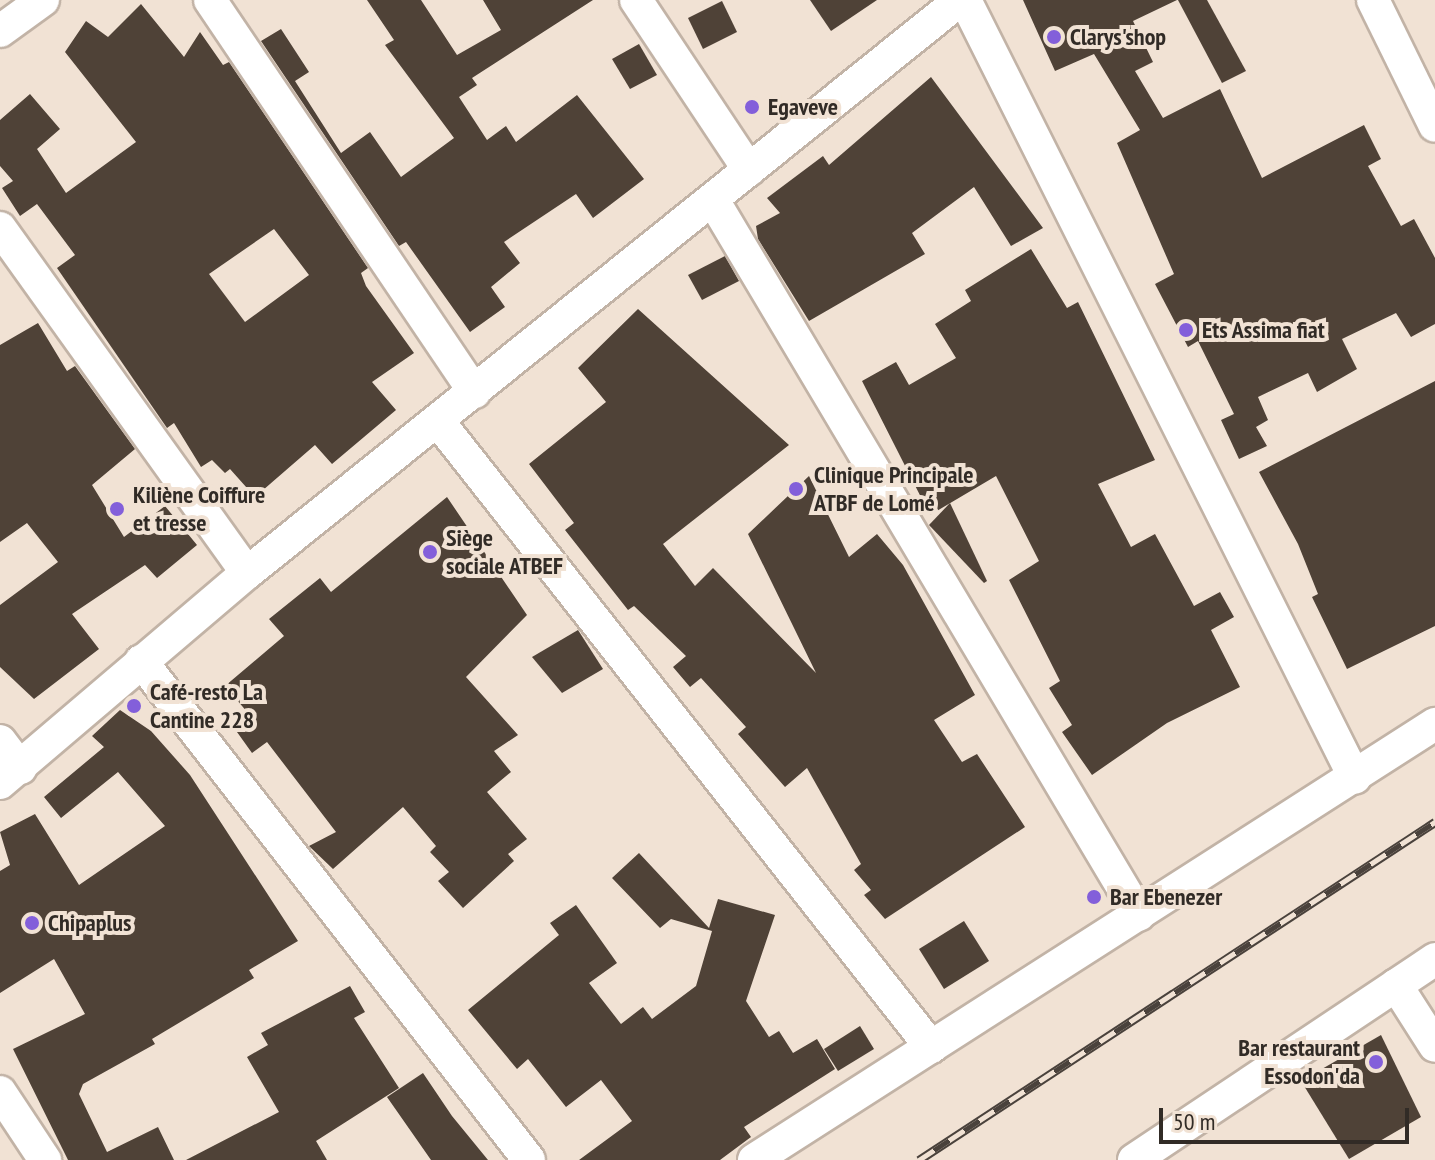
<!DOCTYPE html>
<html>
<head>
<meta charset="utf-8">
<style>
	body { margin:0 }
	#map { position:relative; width:1435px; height:1160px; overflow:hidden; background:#f1e2d4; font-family:"PT Sans Narrow",sans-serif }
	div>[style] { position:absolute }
	.building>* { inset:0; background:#4f4237 }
	.roads { filter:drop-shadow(2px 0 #c2b3a6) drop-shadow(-2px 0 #c2b3a6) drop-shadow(0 2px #c2b3a6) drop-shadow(0 -2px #c2b3a6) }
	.street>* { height:32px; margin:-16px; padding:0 16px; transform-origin:16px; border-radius:16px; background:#fff }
	.rail>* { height:9px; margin-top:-4.5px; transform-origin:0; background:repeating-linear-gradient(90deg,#f1e2d4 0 18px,#4a423c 0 36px); box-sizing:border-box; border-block:2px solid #4a423c }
	.dots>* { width:22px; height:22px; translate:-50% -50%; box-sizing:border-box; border:4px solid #f1e2d4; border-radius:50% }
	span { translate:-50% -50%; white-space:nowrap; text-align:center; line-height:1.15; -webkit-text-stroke:8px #f1e2d4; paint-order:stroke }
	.poi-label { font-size:24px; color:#312b26; font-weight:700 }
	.left { translate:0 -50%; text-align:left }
	.right { translate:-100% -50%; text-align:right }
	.scale { position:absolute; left:1159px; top:1108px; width:250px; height:36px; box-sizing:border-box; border:4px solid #312b26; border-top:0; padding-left:10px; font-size:24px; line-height:28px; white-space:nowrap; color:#312b26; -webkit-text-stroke:6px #f1e2d4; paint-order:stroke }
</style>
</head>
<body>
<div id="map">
	<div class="building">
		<div style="clip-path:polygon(367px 0,421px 0,457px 55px,501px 30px,483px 0,593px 0,472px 78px,477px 85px,459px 97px,487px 140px,506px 126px,516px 142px,577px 95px,644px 179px,593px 218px,576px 194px,504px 242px,520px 263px,491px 287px,505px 307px,470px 332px,406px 242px,399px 246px,261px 41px,281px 29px,309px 72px,295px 81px,341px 153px,370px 132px,401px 177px,454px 138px,385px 45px,394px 40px)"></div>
		<div style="clip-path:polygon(810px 0,877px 0,831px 31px)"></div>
		<div style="clip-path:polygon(1023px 0,1177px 0,1133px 21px,1153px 62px,1135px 71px,1163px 118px,1220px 89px,1262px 178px,1364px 125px,1381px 159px,1368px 166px,1401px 226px,1414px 219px,1435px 258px,1435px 324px,1411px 337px,1396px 313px,1342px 339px,1357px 369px,1317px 392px,1308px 373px,1258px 397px,1268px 420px,1256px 427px,1267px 446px,1239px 459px,1221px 420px,1234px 414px,1198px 341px,1188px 347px,1155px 284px,1174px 274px,1117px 143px,1140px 130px,1094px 54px,1055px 71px)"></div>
		<div style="clip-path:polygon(1178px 0,1207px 0,1246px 71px,1222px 83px)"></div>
		<div style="clip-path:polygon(722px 1px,737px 32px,703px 49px,688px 18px)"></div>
		<div style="clip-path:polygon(evenodd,141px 4px,184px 57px,200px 32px,223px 65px,229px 62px,368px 268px,361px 273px,366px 286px,414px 353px,372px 382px,396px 410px,332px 464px,315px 445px,255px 497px,230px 469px,225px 473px,212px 460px,201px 467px,174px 423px,167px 428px,57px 268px,75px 255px,37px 204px,20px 216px,2px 188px,13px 181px,0 166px,0 120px,30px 94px,60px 129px,37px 149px,66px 193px,136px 142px,65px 52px,86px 21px,108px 37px,141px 4px,274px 229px,309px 275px,245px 322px,209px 274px,274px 229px)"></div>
		<div style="clip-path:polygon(639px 44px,657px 75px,630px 89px,612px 59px)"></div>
		<div style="clip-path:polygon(931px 77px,1043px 228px,1011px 246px,974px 187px,912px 233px,925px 254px,809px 321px,758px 239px,756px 226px,780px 213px,767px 198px,823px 156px,829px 165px)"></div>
		<div style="clip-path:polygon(1031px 249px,1067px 308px,1078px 302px,1155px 460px,1098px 484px,1131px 547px,1155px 534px,1194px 606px,1220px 592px,1234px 617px,1211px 630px,1240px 687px,1167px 723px,1092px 775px,1062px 732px,1072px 725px,1049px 688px,1060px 681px,1009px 580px,1039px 561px,996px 476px,930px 515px,862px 381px,896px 362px,909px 385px,956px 358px,935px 324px,971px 301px,965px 290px)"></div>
		<div style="clip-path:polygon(725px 256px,739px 281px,702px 300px,688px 275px)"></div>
		<div style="clip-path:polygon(638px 309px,789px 445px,663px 544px,695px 586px,713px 568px,816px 673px,748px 534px,809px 476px,849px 557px,877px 534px,903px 565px,975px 695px,934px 720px,962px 762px,977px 754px,1025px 827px,885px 919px,864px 895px,871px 890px,854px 870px,861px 864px,807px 768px,785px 787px,738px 734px,746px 727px,701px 678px,690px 687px,673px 667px,686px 656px,634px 606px,628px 610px,565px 530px,574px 523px,529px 464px,606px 402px,578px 368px)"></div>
		<div style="clip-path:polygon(38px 323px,67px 371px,75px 366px,135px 449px,92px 485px,124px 537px,165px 506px,197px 545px,157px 578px,145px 565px,72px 614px,99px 649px,34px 699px,0 667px,0 605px,58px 562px,27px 523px,0 542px,0 345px)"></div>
		<div style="clip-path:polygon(1435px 381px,1435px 626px,1347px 669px,1312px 597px,1318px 594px,1298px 544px,1259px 472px)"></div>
		<div style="clip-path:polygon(447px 497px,527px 615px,466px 677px,518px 735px,494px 751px,511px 772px,487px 792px,527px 839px,508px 854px,514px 861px,463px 908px,438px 881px,449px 872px,430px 852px,436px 846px,403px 807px,333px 869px,309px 846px,336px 832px,267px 742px,252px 753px,232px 725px,248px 713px,225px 686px,284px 636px,269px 619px,320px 578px,331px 592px)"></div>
		<div style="clip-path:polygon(950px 503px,987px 581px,984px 583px,929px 525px)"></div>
		<div style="clip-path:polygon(578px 630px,603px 669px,562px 693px,532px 657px)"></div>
		<div style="clip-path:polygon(120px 710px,151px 731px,190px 775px,298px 941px,249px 970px,254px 978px,152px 1039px,155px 1044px,83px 1084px,79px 1094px,107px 1152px,158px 1127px,174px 1160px,68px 1160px,13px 1049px,85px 1014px,54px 959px,0 993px,0 871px,10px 865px,0 832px,35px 814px,79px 885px,165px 826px,118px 772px,61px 818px,44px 797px,104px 747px,92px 736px)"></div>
		<div style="clip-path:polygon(639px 853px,709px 928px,718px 899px,775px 915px,746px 1001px,769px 1037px,779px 1031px,793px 1053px,817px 1039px,835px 1069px,744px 1127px,751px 1137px,720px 1160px,579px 1160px,632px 1121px,601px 1080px,566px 1107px,528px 1059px,517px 1069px,468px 1010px,559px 935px,550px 923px,576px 905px,617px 963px,589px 983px,621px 1024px,643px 1007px,652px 1019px,696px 986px,712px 931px,671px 919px,660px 928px,612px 878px)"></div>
		<div style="clip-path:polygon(964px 921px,989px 961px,944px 989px,919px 949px)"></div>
		<div style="clip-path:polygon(350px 986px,365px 1012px,354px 1018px,399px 1088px,316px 1141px,327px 1160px,186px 1160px,279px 1112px,247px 1057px,268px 1045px,261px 1033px)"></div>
		<div style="clip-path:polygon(860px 1026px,874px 1049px,838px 1071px,824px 1049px)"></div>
		<div style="clip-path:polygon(1381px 1035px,1421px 1117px,1349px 1159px,1301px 1081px)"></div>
		<div style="clip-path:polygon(423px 1073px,452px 1116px,488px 1160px,431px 1160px,387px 1097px)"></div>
	</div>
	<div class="roads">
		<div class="street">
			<div style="left:210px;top:0;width:473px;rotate:56deg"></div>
			<div style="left:636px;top:0;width:204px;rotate:56.4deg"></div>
			<div style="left:965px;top:0;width:870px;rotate:63.38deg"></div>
			<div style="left:1373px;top:0;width:140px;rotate:63.8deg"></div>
			<div style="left:0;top:31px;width:53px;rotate:-35.8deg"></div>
			<div style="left:713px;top:200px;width:832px;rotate:59.21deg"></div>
			<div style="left:0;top:228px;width:424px;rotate:54.4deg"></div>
			<div style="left:438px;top:421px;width:797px;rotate:51.78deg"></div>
			<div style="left:141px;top:661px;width:632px;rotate:52.13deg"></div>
			<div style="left:0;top:741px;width:34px;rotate:53deg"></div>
			<div style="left:0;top:783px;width:324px;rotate:-40.4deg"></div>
			<div style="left:247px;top:573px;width:915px;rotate:-38.79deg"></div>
			<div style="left:1396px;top:985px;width:72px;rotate:57.4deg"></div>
			<div style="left:0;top:1092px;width:82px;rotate:56.5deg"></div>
			<div style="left:754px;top:1160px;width:809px;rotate:-32.63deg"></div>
			<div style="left:1134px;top:1160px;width:362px;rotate:-33.7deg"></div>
		</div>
	</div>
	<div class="rail">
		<div style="left:919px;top:1160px;width:617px;rotate:-33.23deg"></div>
	</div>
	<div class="dots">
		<div style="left:1054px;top:37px;background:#835fda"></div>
		<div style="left:752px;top:107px;background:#835fda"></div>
		<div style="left:1186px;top:330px;background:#835fda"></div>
		<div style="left:796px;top:489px;background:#835fda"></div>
		<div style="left:117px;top:509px;background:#835fda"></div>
		<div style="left:430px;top:552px;background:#835fda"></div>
		<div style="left:134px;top:706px;background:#835fda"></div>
		<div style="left:1094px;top:897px;background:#835fda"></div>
		<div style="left:32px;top:923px;background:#835fda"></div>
		<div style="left:1376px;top:1062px;background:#835fda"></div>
	</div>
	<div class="poi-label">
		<span class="left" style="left:1070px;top:37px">Clarys'shop</span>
		<span class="left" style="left:768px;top:107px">Egaveve</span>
		<span class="left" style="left:1202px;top:330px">Ets Assima fiat</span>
		<span class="left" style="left:814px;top:489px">Clinique Principale<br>ATBF de Lomé</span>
		<span class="left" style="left:133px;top:509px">Kiliène Coiffure<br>et tresse</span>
		<span class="left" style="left:446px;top:552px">Siège<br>sociale ATBEF</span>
		<span class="left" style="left:150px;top:706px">Café-resto La<br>Cantine 228</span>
		<span class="left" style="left:1110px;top:897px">Bar Ebenezer</span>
		<span class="left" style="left:48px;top:923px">Chipaplus</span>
		<span class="right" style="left:1360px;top:1062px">Bar restaurant<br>Essodon'da</span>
	</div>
	<div class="scale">50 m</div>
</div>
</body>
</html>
